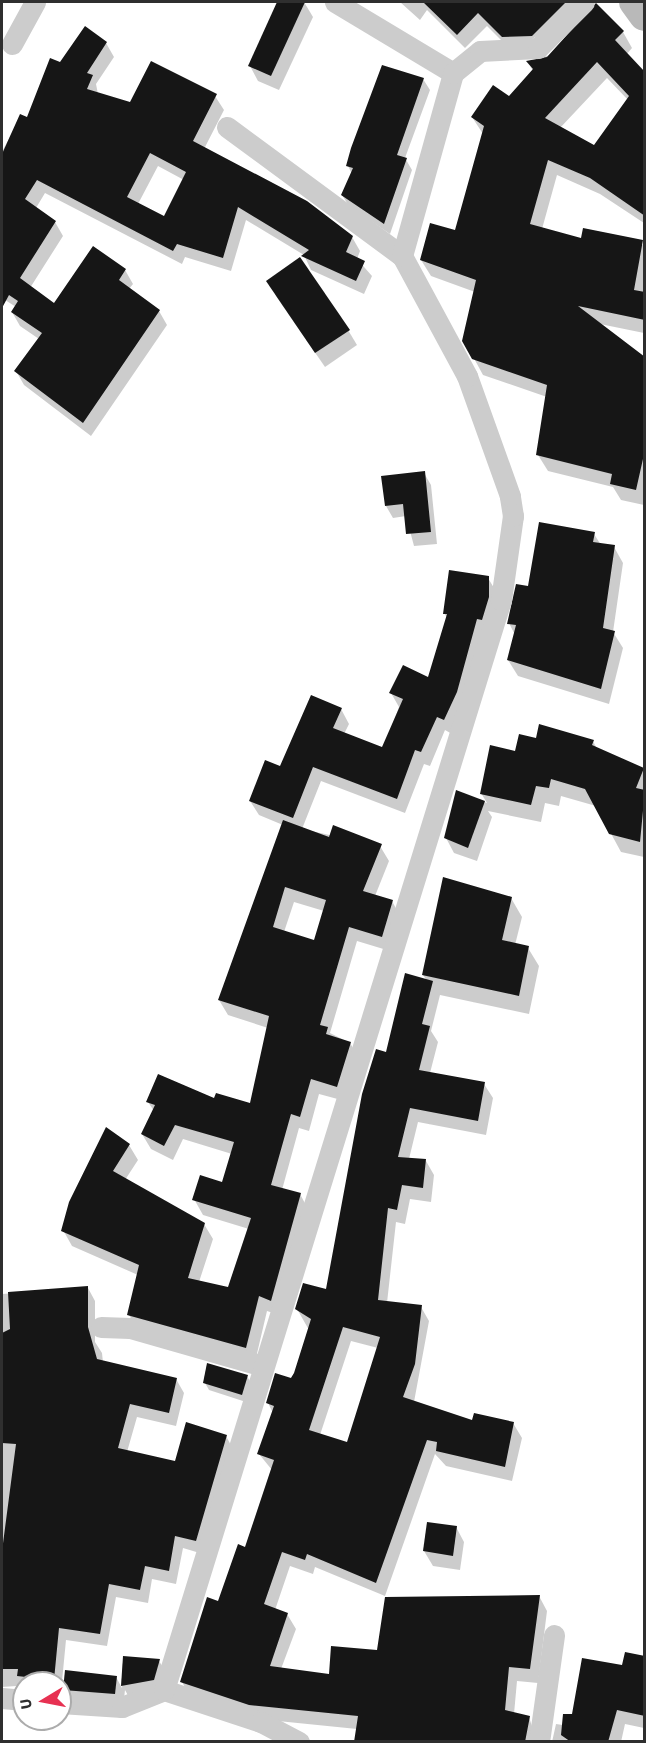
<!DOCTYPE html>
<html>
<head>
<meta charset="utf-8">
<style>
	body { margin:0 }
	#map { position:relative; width:646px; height:1743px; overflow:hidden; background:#fff; font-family:"Source Sans 3",sans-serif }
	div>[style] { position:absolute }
	.shadow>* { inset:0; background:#0003 }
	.building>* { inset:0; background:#161616 }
	.street>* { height:21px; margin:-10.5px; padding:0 10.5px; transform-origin:10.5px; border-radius:10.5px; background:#ccc }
	.secondary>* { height:30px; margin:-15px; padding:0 15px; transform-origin:15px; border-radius:15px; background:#b9b9b9 }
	span { translate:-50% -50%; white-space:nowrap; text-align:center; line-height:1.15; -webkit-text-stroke:6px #fff; paint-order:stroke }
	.frame { position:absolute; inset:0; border:3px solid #2f2f2f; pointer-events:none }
	.north { position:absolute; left:12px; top:1671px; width:60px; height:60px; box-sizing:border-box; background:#fff; border:2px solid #acacac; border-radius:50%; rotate:260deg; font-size:16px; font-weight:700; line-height:24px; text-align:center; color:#2f2f2f }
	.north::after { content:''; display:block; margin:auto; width:21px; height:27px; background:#e73152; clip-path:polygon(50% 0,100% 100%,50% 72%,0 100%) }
</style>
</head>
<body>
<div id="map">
	<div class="shadow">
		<div style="clip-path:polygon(279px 2px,304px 2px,313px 17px,279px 90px,258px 81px,250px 66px)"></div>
		<div style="clip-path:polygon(400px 2px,574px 2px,579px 11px,512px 51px,487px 26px,465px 48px,427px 10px,420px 20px)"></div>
		<div style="clip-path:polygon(evenodd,623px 32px,632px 48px,626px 55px,644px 75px,644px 223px,600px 194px,557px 175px,542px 229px,582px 240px,644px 245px,644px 333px,600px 324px,644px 362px,644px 505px,621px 500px,613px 487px,548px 471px,538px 455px,547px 397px,483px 375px,464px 340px,475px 292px,431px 276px,421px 260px,456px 232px,483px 134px,472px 117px,510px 98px,533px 71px,528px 62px,623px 32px,607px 78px,628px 100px,594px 147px,560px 128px,607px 78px)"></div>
		<div style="clip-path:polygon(evenodd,106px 43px,114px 57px,96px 84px,98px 94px,131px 104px,215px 96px,224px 110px,204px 149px,352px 237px,360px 251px,357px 259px,372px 276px,364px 294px,311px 270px,304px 255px,246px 220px,231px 271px,185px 257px,182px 264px,45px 193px,36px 208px,55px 222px,63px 236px,30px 288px,55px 305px,125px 270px,133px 284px,129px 289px,159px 311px,167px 325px,91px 436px,24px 385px,16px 371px,39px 339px,20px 326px,12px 312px,16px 307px,2px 298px,2px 270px,10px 256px,2px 248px,2px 152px,21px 115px,28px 119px,61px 64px,106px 43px,158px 166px,184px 180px,165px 218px,138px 204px,158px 166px)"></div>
		<div style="clip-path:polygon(423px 79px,430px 90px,405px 158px,412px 170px,390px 234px,349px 206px,342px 195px,352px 174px,348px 166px)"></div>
		<div style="clip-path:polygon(276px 296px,348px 330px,357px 345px,325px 367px)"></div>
		<div style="clip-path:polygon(424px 473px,431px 485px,437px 544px,414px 546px,406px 516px,393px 518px,386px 506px)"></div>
		<div style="clip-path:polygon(594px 534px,601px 545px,614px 547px,623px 563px,613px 632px,623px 648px,609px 704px,518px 676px,508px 660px,515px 635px,509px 623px,529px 588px)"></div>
		<div style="clip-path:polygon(evenodd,488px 578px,497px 593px,452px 734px,445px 730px,430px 766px,424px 764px,405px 813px,321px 781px,302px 829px,380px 846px,389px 861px,375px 896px,392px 901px,400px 916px,390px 951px,357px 941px,330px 1033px,350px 1043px,359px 1058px,345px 1101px,319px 1094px,309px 1131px,299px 1128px,282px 1190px,300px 1194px,308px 1209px,279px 1315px,267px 1311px,255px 1362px,138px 1330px,129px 1315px,138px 1275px,72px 1246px,63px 1230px,129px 1145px,138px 1160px,125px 1180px,204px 1224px,213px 1239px,199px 1282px,229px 1289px,249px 1229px,203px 1215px,194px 1199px,223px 1184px,232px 1154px,183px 1139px,173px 1160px,151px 1149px,142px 1134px,154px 1111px,148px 1102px,251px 1104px,268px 1028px,228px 1015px,219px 1000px,283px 825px,259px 815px,250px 801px,341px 709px,349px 724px,344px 734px,383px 749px,399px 707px,391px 693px,429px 679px,448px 619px,444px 613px,488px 578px,294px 902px,324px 911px,315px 942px,284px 932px,294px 902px)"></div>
		<div style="clip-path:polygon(537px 740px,593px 741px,597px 749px,643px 769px,644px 857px,621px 852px,596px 806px,561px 796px,559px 806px,545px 803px,541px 822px,488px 811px,492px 817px,477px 861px,454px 853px,446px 838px,457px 792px,487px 803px,481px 793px,516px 753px)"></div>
		<div style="clip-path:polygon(evenodd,511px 898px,522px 917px,515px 945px,528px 948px,539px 966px,529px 1014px,440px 995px,431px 1031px,438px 1042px,430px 1073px,484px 1084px,493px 1098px,486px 1135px,418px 1122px,409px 1159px,426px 1161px,434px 1175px,431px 1202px,410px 1199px,405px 1224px,396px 1222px,387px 1303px,421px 1307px,429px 1321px,414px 1402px,473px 1422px,513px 1423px,522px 1438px,512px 1481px,446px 1466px,435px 1454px,385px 1596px,315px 1567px,313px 1574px,290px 1566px,275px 1610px,287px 1614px,296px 1629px,281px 1669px,331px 1675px,379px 1651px,539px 1596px,547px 1611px,538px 1683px,517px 1681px,514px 1714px,529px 1717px,537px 1742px,355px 1742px,357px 1729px,258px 1719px,190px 1696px,182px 1682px,246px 1549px,272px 1470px,259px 1454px,273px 1413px,268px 1403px,295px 1373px,309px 1330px,297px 1309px,328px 1291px,387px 1053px,427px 981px,423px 975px,511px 898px,351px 1341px,378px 1348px,348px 1444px,320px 1435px,351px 1341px)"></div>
		<div style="clip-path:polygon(88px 1288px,95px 1301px,95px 1342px,102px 1353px,108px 1409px,176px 1379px,184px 1393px,176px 1426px,137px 1417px,127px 1452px,176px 1463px,226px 1436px,233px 1449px,203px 1554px,183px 1548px,176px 1584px,152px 1579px,148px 1603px,116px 1597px,107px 1646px,66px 1640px,61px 1692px,60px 1683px,2px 1687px,2px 1294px)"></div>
		<div style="clip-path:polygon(247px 1376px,251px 1383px,246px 1402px,209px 1390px,205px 1383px)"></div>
		<div style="clip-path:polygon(456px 1527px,464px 1542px,460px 1570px,433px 1566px,424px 1551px)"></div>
		<div style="clip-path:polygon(644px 1657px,644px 1728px,625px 1724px,621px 1742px,552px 1742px,556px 1724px,563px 1725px,623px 1667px)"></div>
		<div style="clip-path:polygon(125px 1658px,159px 1661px,168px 1675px,131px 1701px,125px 1690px,123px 1708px,73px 1705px,65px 1690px,116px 1677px,122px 1688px)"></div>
	</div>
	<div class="building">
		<div style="clip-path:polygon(277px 2px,305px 2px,271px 76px,248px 66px)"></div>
		<div style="clip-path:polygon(423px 2px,566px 2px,532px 36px,502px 37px,478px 13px,457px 35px)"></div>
		<div style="clip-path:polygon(evenodd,596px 3px,624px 31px,615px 40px,645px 72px,645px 216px,590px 178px,548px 160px,530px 224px,581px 238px,583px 228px,643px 240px,634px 290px,645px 292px,645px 320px,578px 306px,645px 357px,645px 450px,636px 490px,610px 484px,612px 474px,536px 455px,547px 385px,472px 359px,462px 341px,476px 280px,420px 260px,430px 223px,455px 230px,484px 126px,471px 117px,493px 85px,509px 96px,533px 69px,526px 61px,547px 57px,596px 3px,597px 62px,629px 96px,594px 145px,545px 118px,597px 62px)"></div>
		<div style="clip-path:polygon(evenodd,85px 26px,107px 42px,87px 73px,93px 75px,87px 89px,130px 102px,151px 61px,217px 94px,193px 141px,307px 201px,353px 236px,346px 252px,365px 261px,356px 281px,301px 256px,309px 250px,238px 207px,223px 258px,177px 244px,173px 251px,37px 180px,25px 199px,56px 221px,20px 278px,54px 303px,93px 246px,126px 269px,119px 280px,160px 310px,83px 423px,14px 371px,42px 333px,11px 312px,18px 301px,9px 295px,2px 308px,2px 154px,20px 114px,27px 117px,50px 58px,60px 62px,85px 26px,150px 153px,186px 172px,164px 216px,127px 197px,150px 153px)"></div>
		<div style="clip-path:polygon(382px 65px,424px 78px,397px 155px,407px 158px,384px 224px,341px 195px,353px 168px,346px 166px,351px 148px)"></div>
		<div style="clip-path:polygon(300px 257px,350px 330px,315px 353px,266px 281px)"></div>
		<div style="clip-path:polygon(425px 471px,431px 532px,406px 534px,403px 504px,385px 506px,381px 476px)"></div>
		<div style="clip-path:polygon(539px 522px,595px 532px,593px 542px,615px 545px,603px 628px,615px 631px,601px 689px,507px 660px,516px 625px,507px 624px,516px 584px,528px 586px)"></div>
		<div style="clip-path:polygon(449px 570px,489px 576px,489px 597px,482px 620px,477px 619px,457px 692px,444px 720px,437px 717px,421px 752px,415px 750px,397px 799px,313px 767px,293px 818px,249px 801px,265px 760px,280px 766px,311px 695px,342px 708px,333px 728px,382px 747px,403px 699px,389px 693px,403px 665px,428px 677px,447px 614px,443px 614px)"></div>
		<div style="clip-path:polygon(539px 724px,594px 740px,592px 745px,644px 768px,636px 788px,645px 790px,640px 842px,609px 834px,585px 789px,551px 779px,549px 788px,536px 786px,531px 805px,480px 794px,490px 745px,515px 751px,519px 734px,536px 738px)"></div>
		<div style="clip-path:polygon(456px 790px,485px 801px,468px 848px,444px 838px)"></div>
		<div style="clip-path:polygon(evenodd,283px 820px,329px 837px,333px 825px,382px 844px,363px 891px,393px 900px,382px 937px,349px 927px,320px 1025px,328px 1027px,326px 1034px,351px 1042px,337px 1087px,311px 1079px,300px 1117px,291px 1114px,271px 1185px,301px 1193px,271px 1301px,259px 1296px,246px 1348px,127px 1315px,139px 1265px,61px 1231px,69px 1202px,106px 1127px,130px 1144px,113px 1171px,205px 1223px,188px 1278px,228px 1287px,251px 1218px,192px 1200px,200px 1175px,222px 1182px,234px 1142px,175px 1125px,164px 1146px,141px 1134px,155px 1105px,146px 1102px,158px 1074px,214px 1098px,216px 1093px,250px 1103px,269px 1016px,218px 1000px,283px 820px,285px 887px,326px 900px,314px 940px,273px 927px,285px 887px)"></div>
		<div style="clip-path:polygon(443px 877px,512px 897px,502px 940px,529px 946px,519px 996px,422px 975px)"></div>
		<div style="clip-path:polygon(evenodd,405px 973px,433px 981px,422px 1024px,430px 1026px,419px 1070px,485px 1082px,478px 1121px,410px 1108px,398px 1157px,426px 1159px,423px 1188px,402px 1185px,397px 1210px,388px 1208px,378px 1300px,422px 1305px,415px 1364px,403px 1397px,472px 1420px,474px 1413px,514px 1422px,505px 1467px,436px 1451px,437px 1442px,427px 1440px,376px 1583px,307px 1554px,305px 1560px,282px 1552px,264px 1604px,288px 1613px,270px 1666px,329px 1674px,331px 1646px,377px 1650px,385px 1597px,540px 1595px,530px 1669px,509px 1667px,505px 1710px,530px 1716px,525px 1742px,354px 1742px,358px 1716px,249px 1705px,180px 1682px,207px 1597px,218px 1601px,238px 1544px,245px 1547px,274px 1460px,257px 1454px,274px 1406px,266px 1403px,275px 1373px,291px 1378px,294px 1373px,311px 1319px,295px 1309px,303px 1283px,326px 1289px,362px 1094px,376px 1049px,386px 1052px,405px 973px,343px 1327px,380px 1337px,347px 1442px,309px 1430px,343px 1327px)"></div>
		<div style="clip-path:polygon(88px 1286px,88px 1327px,97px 1359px,177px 1378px,169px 1413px,130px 1404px,118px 1448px,175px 1461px,186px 1422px,227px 1435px,196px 1541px,175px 1536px,169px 1571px,145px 1566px,140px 1590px,109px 1584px,100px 1634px,59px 1628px,54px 1680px,17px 1676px,18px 1669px,2px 1669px,2px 1551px,16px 1444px,2px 1443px,2px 1333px,10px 1329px,8px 1292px)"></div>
		<div style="clip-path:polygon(207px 1363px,248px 1375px,242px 1395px,203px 1383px)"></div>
		<div style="clip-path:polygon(427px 1522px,457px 1526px,453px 1556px,423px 1551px)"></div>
		<div style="clip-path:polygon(625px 1652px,645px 1656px,645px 1716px,617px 1710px,608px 1742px,571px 1742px,561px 1735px,563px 1714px,572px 1714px,582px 1658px,622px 1665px)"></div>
		<div style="clip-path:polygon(123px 1656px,160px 1659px,154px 1680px,121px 1686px)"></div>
		<div style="clip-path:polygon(65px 1670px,117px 1676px,115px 1694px,63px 1690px)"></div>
	</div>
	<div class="street">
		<div style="left:335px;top:2px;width:138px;rotate:31deg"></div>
		<div style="left:12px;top:44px;width:48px;rotate:-61.3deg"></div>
		<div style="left:227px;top:127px;width:217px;rotate:36.4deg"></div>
		<div style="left:101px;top:1327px;width:29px;rotate:2deg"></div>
		<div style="left:130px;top:1328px;width:138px;rotate:15.9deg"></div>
		<div style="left:164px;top:1690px;width:102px;rotate:18.3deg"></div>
		<div style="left:261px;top:1722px;width:43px;rotate:27.8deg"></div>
		<div style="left:2px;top:1698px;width:22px;rotate:5deg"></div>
		<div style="left:60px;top:1703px;width:62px;rotate:3.7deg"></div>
		<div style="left:122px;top:1707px;width:45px;rotate:-22deg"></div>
		<div style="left:164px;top:1690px;width:1141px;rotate:-72.82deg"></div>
		<div style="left:501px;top:600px;width:85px;rotate:-81.9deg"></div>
		<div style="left:513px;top:516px;width:20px;rotate:-99deg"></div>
		<div style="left:510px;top:496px;width:127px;rotate:-109.7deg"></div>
		<div style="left:467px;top:376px;width:136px;rotate:-118.4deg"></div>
		<div style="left:402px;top:256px;width:190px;rotate:-74.4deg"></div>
		<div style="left:453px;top:73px;width:35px;rotate:-39deg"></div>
		<div style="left:480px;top:51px;width:58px;rotate:-3deg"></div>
		<div style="left:538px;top:48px;width:65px;rotate:-45deg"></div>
		<div style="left:539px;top:1742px;width:108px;rotate:-82deg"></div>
	</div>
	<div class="secondary">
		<div style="left:634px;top:2px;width:17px;rotate:54deg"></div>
	</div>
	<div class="frame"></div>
	<div class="north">U</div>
</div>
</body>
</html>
